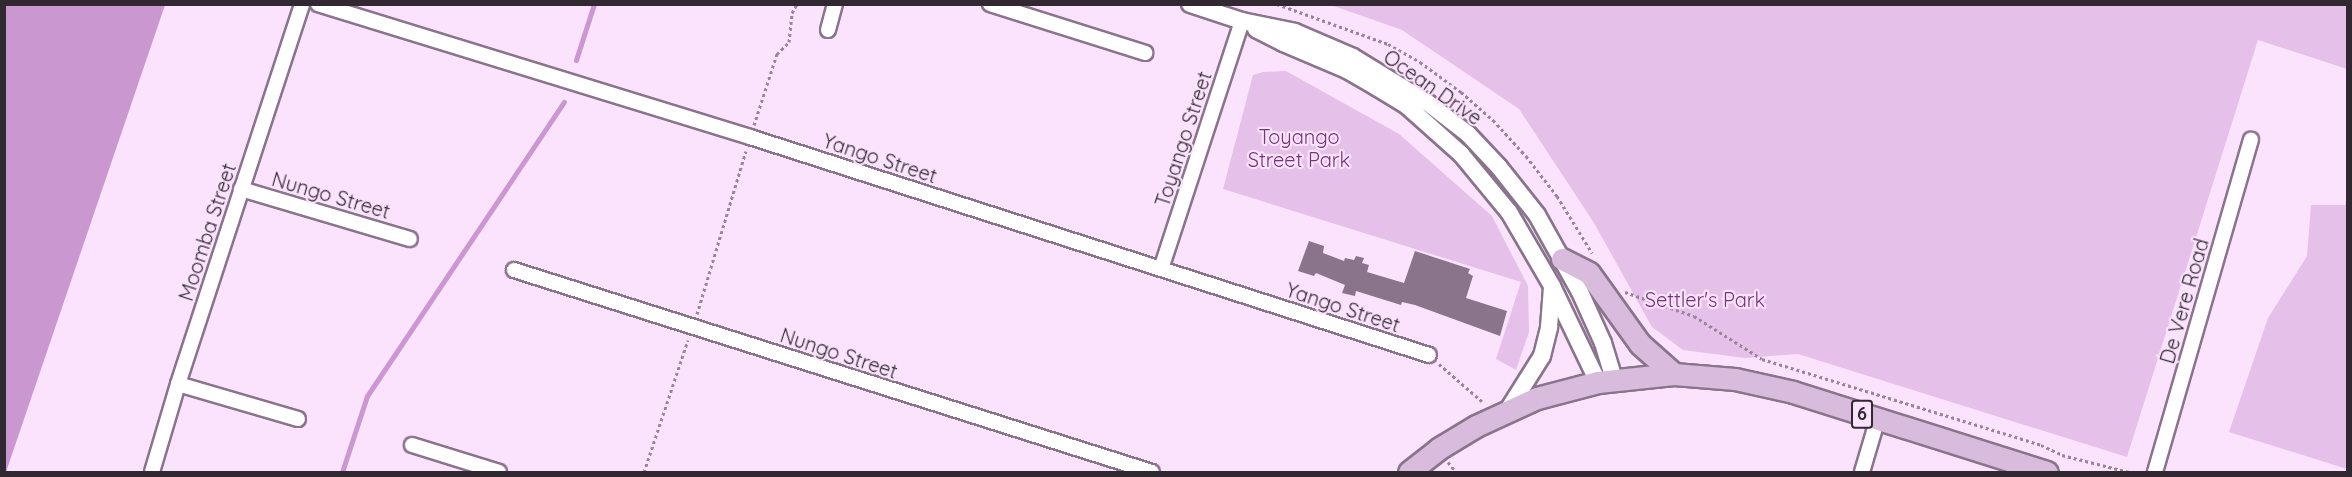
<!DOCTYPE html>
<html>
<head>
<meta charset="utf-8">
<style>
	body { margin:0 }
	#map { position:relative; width:2352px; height:477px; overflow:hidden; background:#fbe3fd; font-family:Quicksand,sans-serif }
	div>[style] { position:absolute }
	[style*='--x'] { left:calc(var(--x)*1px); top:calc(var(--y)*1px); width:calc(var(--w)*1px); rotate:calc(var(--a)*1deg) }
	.green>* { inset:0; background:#e5c0e9 }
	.water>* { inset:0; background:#cb97d1 }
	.stream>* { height:5px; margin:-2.5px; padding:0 2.5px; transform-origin:2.5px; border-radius:2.5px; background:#cb97d1 }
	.building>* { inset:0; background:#89748b }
	.path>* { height:3px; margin-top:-1.5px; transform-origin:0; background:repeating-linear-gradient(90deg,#978698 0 3px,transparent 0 6px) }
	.roads { filter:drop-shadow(2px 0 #8a748c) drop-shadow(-2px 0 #8a748c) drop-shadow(0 2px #8a748c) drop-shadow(0 -2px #8a748c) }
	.minor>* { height:14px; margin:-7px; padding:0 7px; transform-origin:7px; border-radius:7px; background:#fff }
	.tertiary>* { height:16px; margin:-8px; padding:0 8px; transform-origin:8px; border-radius:8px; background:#fff }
	.primary>* { height:21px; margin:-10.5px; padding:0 10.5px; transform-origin:10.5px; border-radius:10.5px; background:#d9bcdd }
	span { translate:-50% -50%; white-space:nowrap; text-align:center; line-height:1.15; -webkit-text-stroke:4.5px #fbe3fd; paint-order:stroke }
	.shield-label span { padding:2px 4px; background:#fbe3fd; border:2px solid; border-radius:4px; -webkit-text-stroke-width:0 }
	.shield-label { font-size:18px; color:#312832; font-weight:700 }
	.street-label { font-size:20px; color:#312832 }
	.park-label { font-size:20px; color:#73347a }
	.frame { position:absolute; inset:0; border:6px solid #312832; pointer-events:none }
</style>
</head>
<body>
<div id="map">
	<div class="green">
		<i style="clip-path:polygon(1331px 5px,2347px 5px,2347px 69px,2258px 40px,2127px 457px,1798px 354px,1745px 358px,1683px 350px,1652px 327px,1594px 223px,1519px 109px,1402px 30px)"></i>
		<i style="clip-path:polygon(1286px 71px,1399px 134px,1492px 216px,1528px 286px,1529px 332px,1516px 370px,1496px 359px,1521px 282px,1223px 189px,1253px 75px,1263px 72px)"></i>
		<i style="clip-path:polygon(2347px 197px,2347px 469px,2229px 432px,2268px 318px,2307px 256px,2311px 205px,2345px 205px)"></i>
	</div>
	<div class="water">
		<i style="clip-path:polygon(4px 5px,165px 5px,6px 472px,4px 472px)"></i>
	</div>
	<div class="stream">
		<i style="--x:576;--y:60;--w:59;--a:-72.2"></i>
		<i style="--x:342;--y:472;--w:80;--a:-71.8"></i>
		<i style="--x:367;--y:396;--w:354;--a:-56.2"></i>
	</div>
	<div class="building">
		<i style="clip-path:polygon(1309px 241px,1324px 246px,1323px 253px,1344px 261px,1345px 258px,1354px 260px,1356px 256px,1364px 258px,1362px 263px,1369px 265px,1367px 272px,1404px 283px,1415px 251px,1470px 269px,1468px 273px,1473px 276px,1466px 298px,1507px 311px,1500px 336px,1415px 305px,1402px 302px,1401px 305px,1356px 291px,1355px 296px,1342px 293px,1345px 285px,1316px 273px,1314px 276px,1298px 271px)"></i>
	</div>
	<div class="path">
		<i style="--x:1277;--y:4;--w:118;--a:19.8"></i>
		<i style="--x:1388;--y:44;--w:37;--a:29"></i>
		<i style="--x:1420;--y:62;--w:51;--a:36.2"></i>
		<i style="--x:1461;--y:92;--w:43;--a:41.2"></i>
		<i style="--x:1493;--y:120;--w:49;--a:47.5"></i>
		<i style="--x:1526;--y:156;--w:51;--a:52.2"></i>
		<i style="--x:1557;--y:196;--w:67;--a:58.4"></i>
		<i style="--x:754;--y:125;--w:75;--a:-72.1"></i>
		<i style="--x:777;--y:54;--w:17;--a:-45"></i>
		<i style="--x:789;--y:42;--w:29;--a:-84"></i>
		<i style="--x:792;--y:13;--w:10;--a:-61"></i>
		<i style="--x:1625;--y:292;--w:73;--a:19.2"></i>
		<i style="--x:1694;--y:316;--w:80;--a:32.3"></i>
		<i style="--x:1762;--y:359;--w:292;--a:17.1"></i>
		<i style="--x:2041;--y:445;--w:23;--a:25"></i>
		<i style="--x:2062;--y:455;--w:69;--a:14.2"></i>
		<i style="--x:697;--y:314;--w:170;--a:-73.3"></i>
		<i style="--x:1439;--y:364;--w:60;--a:40.9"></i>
		<i style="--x:1448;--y:462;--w:13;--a:51"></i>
		<i style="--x:644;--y:472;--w:139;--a:-71.6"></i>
	</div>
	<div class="roads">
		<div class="minor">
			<i style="--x:318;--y:4;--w:452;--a:17.1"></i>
			<i style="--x:750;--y:137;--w:713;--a:17.8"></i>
			<i style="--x:990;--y:4;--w:163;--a:17.5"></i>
			<i style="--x:828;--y:30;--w:27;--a:-75"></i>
			<i style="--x:241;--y:189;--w:176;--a:16.5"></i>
			<i style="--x:1161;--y:269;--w:261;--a:-71.9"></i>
			<i style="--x:514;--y:270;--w:669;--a:17.57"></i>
			<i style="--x:178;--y:384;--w:125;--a:16.3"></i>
			<i style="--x:412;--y:445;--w:91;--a:17.2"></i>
			<i style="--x:152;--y:472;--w:92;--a:-73.5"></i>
			<i style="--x:178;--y:384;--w:400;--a:-71.9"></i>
			<i style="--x:1862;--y:472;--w:56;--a:-73.5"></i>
			<i style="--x:2155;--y:472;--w:346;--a:-73.9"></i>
		</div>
		<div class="tertiary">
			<i style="--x:1190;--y:4;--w:55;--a:18.1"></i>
			<i style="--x:1242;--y:21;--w:54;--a:11.7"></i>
			<i style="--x:1295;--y:32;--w:63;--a:23.3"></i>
			<i style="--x:1353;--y:57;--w:88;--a:31.5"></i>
			<i style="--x:1428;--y:103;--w:51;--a:37.8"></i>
			<i style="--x:1468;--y:134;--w:45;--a:46.8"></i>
			<i style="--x:1499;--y:167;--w:61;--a:51.6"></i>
			<i style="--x:1537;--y:215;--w:88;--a:60.8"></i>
			<i style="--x:1580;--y:292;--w:56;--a:65.7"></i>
			<i style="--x:1603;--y:343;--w:38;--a:73"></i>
			<i style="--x:1256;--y:29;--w:30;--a:27"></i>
			<i style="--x:1283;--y:43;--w:69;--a:22.9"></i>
			<i style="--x:1347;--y:70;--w:34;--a:30"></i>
			<i style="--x:1376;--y:87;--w:35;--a:31"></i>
			<i style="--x:1406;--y:105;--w:74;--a:41.7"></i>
			<i style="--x:1461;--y:154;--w:75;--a:50.4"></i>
			<i style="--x:1509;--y:212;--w:86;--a:59.8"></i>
			<i style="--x:1552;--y:286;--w:106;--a:64.4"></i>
			<i style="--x:1508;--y:410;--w:64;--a:-57.8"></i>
			<i style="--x:1542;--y:356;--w:30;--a:-76"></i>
			<i style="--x:1549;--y:327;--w:40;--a:-85.7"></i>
		</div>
		<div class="primary">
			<i style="--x:1562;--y:259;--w:30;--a:27"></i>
			<i style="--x:1589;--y:273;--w:87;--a:54.3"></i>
			<i style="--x:1640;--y:344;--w:45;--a:41.4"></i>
			<i style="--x:1409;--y:472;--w:37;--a:-38"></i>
			<i style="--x:1438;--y:449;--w:44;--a:-31.2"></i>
			<i style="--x:1476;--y:426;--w:67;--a:-24.7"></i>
			<i style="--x:1537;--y:398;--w:63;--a:-14.7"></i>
			<i style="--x:1598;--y:382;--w:76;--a:-6"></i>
			<i style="--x:1674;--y:374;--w:61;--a:4.7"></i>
			<i style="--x:1735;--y:379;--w:59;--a:12.6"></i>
			<i style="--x:1793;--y:392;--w:266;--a:17.5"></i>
		</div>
	</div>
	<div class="shield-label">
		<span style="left:1862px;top:414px">6</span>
	</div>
	<div class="street-label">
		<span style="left:1433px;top:87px;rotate:35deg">Ocean Drive</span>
		<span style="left:1183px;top:139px;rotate:-72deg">Toyango Street</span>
		<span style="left:880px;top:158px;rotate:18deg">Yango Street</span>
		<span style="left:331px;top:195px;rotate:16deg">Nungo Street</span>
		<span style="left:207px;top:232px;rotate:-72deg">Moomba Street</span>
		<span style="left:2184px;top:301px;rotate:-74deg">De Vere Road</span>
		<span style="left:1343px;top:307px;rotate:18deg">Yango Street</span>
		<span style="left:839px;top:353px;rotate:18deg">Nungo Street</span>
	</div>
	<div class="park-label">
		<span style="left:1299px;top:148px">Toyango<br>Street Park</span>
		<span style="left:1705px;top:299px">Settler's Park</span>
	</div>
	<div class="frame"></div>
</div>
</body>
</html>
